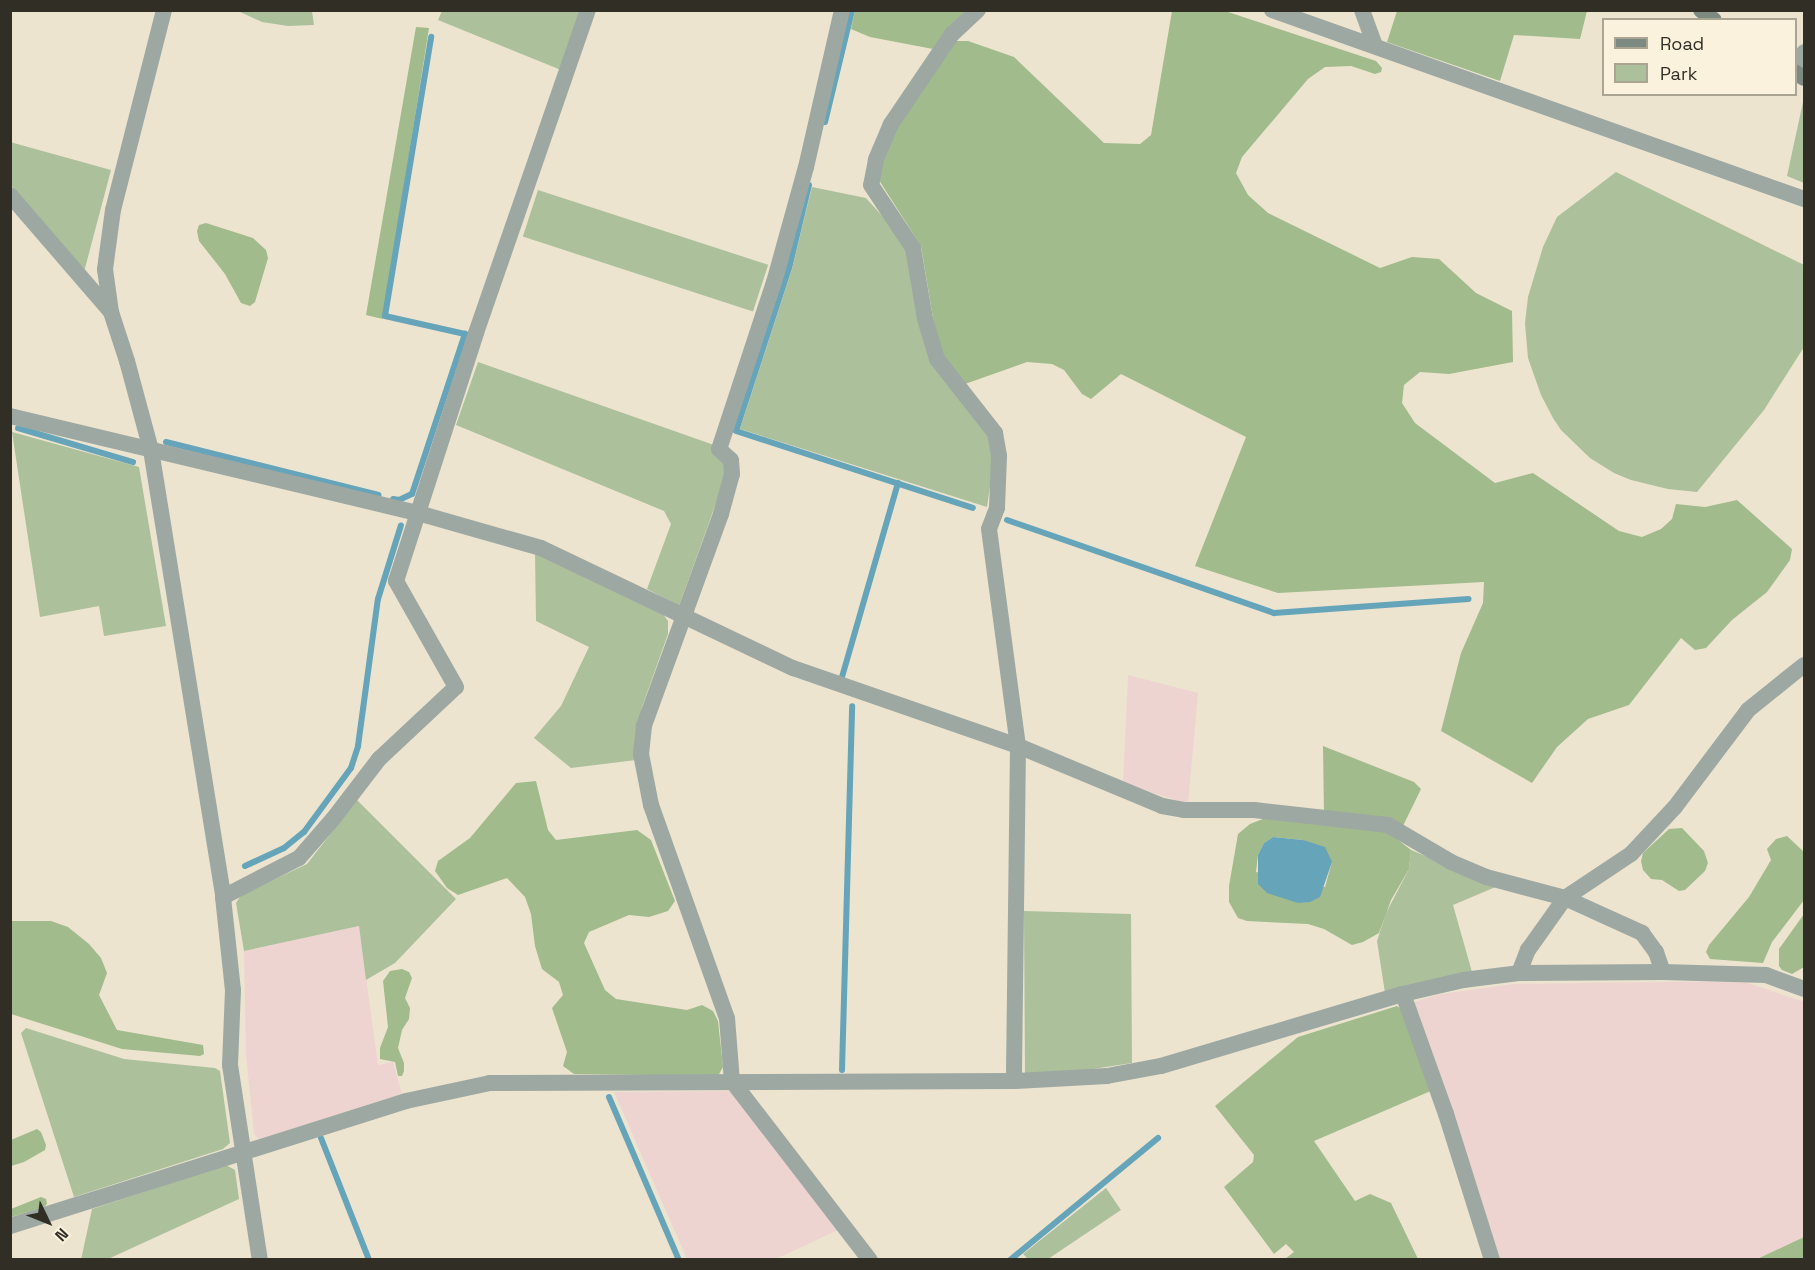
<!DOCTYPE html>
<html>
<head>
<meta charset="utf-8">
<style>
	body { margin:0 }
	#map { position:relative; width:1815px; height:1270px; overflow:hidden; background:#ece4cf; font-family:"Space Grotesk",sans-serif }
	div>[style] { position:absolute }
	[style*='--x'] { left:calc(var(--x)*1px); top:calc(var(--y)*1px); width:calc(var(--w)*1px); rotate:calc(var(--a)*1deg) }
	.industrial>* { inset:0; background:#eed4d1 }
	.green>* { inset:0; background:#acc09c; transform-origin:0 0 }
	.forest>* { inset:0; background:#a1bb8c }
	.water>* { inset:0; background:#66a4b9 }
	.stream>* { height:6px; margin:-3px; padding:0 3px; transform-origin:3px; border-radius:3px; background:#66a4b9 }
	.minor>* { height:16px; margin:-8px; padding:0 8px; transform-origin:8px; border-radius:8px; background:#9ea8a2 }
	.tertiary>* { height:16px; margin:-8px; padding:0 8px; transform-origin:8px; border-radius:8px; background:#9ea8a2 }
	.secondary>* { height:16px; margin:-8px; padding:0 8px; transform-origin:8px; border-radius:8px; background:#7c8a82 }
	span { translate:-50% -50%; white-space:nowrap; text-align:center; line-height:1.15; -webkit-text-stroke:5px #faf2dc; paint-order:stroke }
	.frame { position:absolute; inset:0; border:12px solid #312e26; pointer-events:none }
	.legend { position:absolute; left:1602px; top:18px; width:195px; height:78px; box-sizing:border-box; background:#faf2dc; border:2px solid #aaa493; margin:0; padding:8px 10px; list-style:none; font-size:18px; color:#312e26 }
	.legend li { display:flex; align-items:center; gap:12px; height:30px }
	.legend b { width:30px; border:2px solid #aaa493 }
	.north { position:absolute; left:18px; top:1192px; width:60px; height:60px; -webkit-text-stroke:4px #faf2dc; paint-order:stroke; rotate:133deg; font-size:16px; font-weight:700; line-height:24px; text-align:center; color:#312e26 }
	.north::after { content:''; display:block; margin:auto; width:21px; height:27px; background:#312e26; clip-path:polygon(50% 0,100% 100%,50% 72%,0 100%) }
</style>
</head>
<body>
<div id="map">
	<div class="industrial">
		<i style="clip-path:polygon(1128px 675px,1198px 693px,1188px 804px,1123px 783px)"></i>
		<i style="clip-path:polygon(359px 926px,378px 1065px,393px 1062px,402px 1094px,259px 1139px,254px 1134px,246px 1055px,244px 951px)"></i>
		<i style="clip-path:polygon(1742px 981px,1804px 1002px,1804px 1237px,1757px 1259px,1498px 1259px,1411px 1003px,1441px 994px,1513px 984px)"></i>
		<i style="clip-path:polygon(732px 1091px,838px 1230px,776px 1259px,687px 1259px,614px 1092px)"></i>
	</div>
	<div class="green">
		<i style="clip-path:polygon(238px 11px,312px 11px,314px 25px,288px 26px,262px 22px)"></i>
		<i style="clip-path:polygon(442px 11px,581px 11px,561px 70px,438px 20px)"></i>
		<i style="clip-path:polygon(1803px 102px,1804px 103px,1804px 183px,1787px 176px)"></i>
		<i style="clip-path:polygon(10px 142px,111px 170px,84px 272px,11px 185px)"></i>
		<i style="clip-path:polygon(1616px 172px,1804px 265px,1804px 347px,1764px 410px,1697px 492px,1668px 489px,1631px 480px,1614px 473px,1590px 458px,1561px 430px,1553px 418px,1541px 395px,1528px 358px,1525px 323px,1528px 297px,1543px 247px,1557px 217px)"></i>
		<i style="clip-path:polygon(812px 187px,866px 198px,904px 240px,914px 285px,993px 442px,993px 465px,987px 507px,740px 429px,792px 269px)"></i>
		<i style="left:538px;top:190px;width:242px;height:49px;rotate:18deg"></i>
		<i style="clip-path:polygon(478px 362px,714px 445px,727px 463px,725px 478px,679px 606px,647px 589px,671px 524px,664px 511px,456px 425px)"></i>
		<i style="clip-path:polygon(12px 432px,139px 467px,166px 626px,104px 636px,99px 606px,40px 617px)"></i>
		<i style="clip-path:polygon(535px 552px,663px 614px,668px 621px,668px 634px,642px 707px,636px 736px,636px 760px,571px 768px,534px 738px,561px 706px,589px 647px,536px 621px)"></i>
		<i style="clip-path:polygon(357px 800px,456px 899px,395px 963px,366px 980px,359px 926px,244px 951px,236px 903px,241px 895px,307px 864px)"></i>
		<i style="clip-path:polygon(1411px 850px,1498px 886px,1453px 905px,1472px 972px,1385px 993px,1377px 941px,1386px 913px,1409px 869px)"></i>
		<i style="clip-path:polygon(1024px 911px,1131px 914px,1132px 1063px,1067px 1073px,1025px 1075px)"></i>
		<i style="clip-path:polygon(26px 1028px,124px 1059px,215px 1068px,220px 1071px,230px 1143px,223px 1149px,74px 1197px,21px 1033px)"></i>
		<i style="clip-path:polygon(226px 1165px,235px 1170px,239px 1199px,108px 1259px,81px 1260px,92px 1209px)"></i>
		<i style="clip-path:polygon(1106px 1188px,1121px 1210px,1048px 1259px,1028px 1259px,1023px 1254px)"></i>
	</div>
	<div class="forest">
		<i style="clip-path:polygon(855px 11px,968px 11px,933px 49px,870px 37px,851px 29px)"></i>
		<i style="clip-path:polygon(1172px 11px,1225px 11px,1376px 61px,1382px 68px,1381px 72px,1375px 74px,1351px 66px,1325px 67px,1308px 79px,1242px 157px,1236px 173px,1248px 195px,1268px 213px,1380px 268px,1412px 257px,1439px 259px,1476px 293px,1512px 311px,1513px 362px,1449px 374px,1420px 372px,1404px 385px,1402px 403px,1415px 423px,1495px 483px,1533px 473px,1619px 531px,1642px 537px,1661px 529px,1672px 519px,1676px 504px,1705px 507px,1737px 500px,1792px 549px,1790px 560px,1767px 592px,1732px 620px,1706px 648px,1695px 650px,1681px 638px,1629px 705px,1588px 719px,1557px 747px,1532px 783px,1441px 731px,1461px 653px,1483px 603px,1484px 582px,1278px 593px,1195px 566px,1246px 437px,1121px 374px,1091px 399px,1082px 394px,1064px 370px,1052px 364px,1027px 362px,965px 384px,946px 359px,936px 336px,921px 246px,877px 177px,902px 116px,956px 41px,968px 41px,1014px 57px,1104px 143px,1140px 144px,1151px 135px)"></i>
		<i style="clip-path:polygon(1397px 11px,1587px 11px,1580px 39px,1514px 35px,1500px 81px,1387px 42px)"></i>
		<i style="clip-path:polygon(416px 27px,429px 28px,383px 319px,366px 315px)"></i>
		<i style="clip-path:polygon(206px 223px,253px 238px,266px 250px,268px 258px,255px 302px,250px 306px,241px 303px,225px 274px,199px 241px,197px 231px,199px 225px)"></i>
		<i style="clip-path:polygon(1323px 746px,1414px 782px,1421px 789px,1402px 828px,1324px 813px)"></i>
		<i style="clip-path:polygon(536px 781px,548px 830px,556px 840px,637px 830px,651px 840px,675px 901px,668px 911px,649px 917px,629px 915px,589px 932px,584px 943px,605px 990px,616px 999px,687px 1010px,702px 1005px,713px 1011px,718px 1021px,723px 1067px,718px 1076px,574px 1074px,563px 1066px,567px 1052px,552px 1008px,563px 995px,559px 982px,542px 969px,535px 946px,531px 914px,525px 897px,507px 878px,458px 895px,447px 888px,435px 871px,438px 861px,470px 838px,516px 783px)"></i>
		<i style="clip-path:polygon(evenodd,1268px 817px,1384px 829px,1411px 850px,1409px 869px,1391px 900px,1379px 933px,1363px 942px,1352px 945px,1324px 929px,1308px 924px,1247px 921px,1238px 918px,1229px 902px,1229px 886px,1238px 834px,1250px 824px,1268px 817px,1273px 837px,1303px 840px,1332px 862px,1325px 887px,1256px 872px,1258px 855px,1264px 843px,1273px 837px)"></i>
		<i style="clip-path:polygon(1682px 828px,1704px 851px,1708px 863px,1705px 871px,1685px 890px,1679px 891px,1662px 880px,1651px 879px,1643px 870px,1641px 861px,1643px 853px,1669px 829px)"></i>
		<i style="clip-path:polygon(1787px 836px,1804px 852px,1804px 900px,1772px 942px,1763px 963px,1710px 959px,1706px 952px,1709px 945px,1749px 897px,1771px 860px,1767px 849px,1776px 839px)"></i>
		<i style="clip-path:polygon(1804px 914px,1804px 967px,1792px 974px,1782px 970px,1779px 966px,1779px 949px)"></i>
		<i style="clip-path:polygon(11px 921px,51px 921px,68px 927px,89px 944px,101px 958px,107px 973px,99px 995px,117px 1030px,203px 1045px,204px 1054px,200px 1056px,122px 1049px,11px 1014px)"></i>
		<i style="clip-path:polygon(402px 969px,409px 972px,412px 978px,405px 998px,410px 1008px,409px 1019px,402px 1030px,398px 1048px,404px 1063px,404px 1071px,402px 1076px,398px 1076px,395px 1062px,380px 1059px,380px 1048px,388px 1027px,383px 981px,390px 971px)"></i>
		<i style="clip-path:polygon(1397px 1006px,1404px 1011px,1433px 1090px,1314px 1141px,1355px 1201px,1370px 1194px,1391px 1203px,1418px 1259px,1285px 1259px,1294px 1252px,1286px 1244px,1274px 1254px,1224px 1187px,1253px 1162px,1254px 1155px,1215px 1106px,1298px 1037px)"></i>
		<i style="clip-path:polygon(37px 1129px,41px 1132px,46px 1145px,45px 1150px,24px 1162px,11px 1166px,11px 1140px)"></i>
		<i style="clip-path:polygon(41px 1197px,46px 1199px,47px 1204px,44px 1207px,11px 1217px,11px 1209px)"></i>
		<i style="clip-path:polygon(1804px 1237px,1804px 1259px,1757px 1259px)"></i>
	</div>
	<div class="water">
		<i style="clip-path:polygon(1273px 837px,1303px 840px,1325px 847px,1332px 862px,1320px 897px,1310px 902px,1298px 903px,1267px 893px,1258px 884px,1258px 855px,1264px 843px)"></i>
	</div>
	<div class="stream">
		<i style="--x:825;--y:122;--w:115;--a:-76.4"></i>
		<i style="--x:809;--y:185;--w:85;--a:103.5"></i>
		<i style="--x:789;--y:268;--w:171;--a:108"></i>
		<i style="--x:736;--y:431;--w:249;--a:18"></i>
		<i style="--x:18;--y:428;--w:120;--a:16.5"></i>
		<i style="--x:166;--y:442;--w:219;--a:14"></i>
		<i style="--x:393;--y:499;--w:6;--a:9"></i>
		<i style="--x:399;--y:500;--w:14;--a:-25"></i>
		<i style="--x:412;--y:494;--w:169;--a:-71.7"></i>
		<i style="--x:465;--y:334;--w:82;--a:-167.3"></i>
		<i style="--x:385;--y:316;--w:283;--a:-80.6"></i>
		<i style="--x:1007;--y:520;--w:283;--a:19.2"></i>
		<i style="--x:1274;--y:613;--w:195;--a:-4.1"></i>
		<i style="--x:842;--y:677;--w:202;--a:-73.9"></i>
		<i style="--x:245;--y:866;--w:43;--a:-24.8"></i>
		<i style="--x:284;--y:848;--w:26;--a:-39"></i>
		<i style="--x:304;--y:832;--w:79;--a:-53.7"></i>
		<i style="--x:351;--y:768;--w:23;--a:-72"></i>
		<i style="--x:358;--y:746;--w:148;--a:-82.3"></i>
		<i style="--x:378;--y:599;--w:77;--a:-72.7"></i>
		<i style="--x:842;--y:1070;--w:364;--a:-88.4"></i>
		<i style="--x:609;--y:1097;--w:177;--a:66.8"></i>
		<i style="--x:321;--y:1138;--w:131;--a:68.5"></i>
		<i style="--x:1010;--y:1260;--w:192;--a:-39.5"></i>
	</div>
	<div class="minor">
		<i style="--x:842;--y:10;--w:161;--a:102.9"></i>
		<i style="--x:806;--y:167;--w:119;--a:105.5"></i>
		<i style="--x:774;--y:282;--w:176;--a:108.2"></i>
		<i style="--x:719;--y:449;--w:16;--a:43"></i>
		<i style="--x:731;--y:460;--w:14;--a:86"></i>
		<i style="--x:732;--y:474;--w:41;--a:105.4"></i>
		<i style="--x:721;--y:514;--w:226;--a:110"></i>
		<i style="--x:644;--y:726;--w:28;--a:96"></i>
		<i style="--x:641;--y:754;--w:52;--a:78.9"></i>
		<i style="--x:651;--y:805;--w:226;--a:70.4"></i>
		<i style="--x:727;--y:1018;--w:63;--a:85.5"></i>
		<i style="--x:732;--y:1081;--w:226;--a:52.4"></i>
		<i style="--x:978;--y:10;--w:35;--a:137"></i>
		<i style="--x:952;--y:34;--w:109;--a:124.1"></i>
		<i style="--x:891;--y:124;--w:39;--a:113"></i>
		<i style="--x:876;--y:160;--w:25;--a:101"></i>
		<i style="--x:871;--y:185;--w:76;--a:56.3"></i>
		<i style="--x:913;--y:248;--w:72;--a:80.4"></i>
		<i style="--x:925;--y:319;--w:42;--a:73.3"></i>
		<i style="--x:937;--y:359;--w:94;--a:51.9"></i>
		<i style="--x:995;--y:433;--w:23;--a:80"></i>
		<i style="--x:999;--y:456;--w:52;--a:92.2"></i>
		<i style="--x:997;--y:508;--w:22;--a:111"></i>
		<i style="--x:989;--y:529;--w:219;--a:82.4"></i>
		<i style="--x:1018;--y:746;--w:335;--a:90.7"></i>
		<i style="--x:1272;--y:10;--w:565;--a:19.56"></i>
		<i style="--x:1362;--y:10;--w:38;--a:70"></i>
		<i style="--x:1800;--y:75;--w:23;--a:-80"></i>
		<i style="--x:10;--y:195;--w:155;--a:49.2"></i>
		<i style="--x:10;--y:416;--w:419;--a:13.4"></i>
		<i style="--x:418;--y:513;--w:128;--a:15.9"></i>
		<i style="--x:541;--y:548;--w:279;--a:25.5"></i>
		<i style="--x:793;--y:668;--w:238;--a:19.1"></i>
		<i style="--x:1018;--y:746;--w:156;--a:22.6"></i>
		<i style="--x:1162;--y:806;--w:22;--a:10"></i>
		<i style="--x:1184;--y:810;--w:70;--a:0"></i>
		<i style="--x:1254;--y:810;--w:135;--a:6.4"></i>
		<i style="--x:1388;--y:825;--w:73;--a:30.4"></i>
		<i style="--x:1451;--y:862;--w:38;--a:23"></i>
		<i style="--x:1486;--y:877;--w:82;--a:14.9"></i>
		<i style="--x:1565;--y:898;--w:85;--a:24.4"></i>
		<i style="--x:1642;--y:933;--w:24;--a:54"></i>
		<i style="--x:1656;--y:952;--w:21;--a:71"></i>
		<i style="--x:223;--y:897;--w:85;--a:-27.2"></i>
		<i style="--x:299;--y:858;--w:52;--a:-48.9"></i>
		<i style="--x:333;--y:819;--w:76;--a:-52.5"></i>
		<i style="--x:379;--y:759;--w:105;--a:-43.1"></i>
		<i style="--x:456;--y:687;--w:122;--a:-119.5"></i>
		<i style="--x:396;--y:581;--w:261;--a:-72.1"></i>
		<i style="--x:476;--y:333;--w:342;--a:-70.9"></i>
		<i style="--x:1519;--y:973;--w:25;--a:-69"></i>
		<i style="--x:1528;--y:950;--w:64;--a:-54.6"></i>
		<i style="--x:1565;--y:898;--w:79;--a:-33.7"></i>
		<i style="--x:1631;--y:854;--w:64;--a:-46.9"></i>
		<i style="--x:1675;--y:807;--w:121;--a:-53"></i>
		<i style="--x:1748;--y:710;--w:72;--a:-38.8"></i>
		<i style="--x:1403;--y:994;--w:127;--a:70.3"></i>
		<i style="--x:1446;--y:1114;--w:153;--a:72.5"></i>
		<i style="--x:10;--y:1226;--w:415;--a:-17.5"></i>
		<i style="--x:406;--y:1101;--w:86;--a:-12.1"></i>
		<i style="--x:490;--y:1083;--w:524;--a:-0.22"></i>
		<i style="--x:1014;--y:1081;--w:93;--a:-3.1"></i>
		<i style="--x:1107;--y:1076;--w:55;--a:-10.5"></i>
		<i style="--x:1161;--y:1066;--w:252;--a:-16.6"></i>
		<i style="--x:1403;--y:994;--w:62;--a:-13.1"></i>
		<i style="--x:1463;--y:980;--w:56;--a:-7.1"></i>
		<i style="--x:1519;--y:973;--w:144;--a:-0.4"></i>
		<i style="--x:1663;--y:972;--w:103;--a:1.7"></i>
		<i style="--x:1766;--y:975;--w:40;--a:20.2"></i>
	</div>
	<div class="tertiary">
		<i style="--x:164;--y:10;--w:206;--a:104.3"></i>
		<i style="--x:113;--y:210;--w:60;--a:97.7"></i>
		<i style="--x:105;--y:269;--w:43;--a:82.1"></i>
		<i style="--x:111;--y:312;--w:52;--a:71.9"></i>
		<i style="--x:127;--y:361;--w:92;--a:74.9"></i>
		<i style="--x:151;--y:450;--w:453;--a:80.8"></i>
		<i style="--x:223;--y:897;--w:94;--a:83.9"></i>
		<i style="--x:233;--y:990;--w:75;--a:92.3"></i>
		<i style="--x:230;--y:1065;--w:197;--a:81.3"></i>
	</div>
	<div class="secondary">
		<i style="--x:1701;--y:10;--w:16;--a:38"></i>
		<i style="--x:1796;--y:73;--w:9;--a:32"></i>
	</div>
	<div class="frame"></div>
	<ul class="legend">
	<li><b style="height:8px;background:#7c8a82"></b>Road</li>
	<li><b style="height:16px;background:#acc09c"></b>Park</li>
	</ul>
	<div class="north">N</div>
</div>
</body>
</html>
